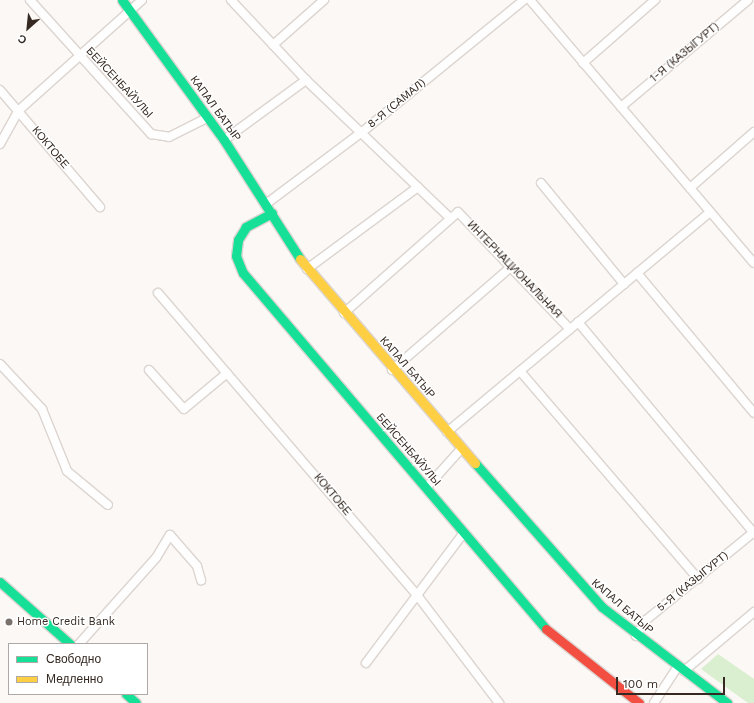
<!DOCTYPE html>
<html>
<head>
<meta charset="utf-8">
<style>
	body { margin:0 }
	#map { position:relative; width:754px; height:703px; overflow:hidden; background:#fbf8f6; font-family:"Work Sans",sans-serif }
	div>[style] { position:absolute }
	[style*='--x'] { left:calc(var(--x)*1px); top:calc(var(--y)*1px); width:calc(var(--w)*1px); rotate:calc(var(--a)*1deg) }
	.green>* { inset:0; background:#d9efcf }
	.roads { filter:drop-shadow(1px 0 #dcd4cf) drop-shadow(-1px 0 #dcd4cf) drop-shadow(0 1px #dcd4cf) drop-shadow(0 -1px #dcd4cf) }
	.street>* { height:8px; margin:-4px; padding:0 4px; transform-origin:4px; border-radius:4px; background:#fefefe }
	.fast>* { height:9px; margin:-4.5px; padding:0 4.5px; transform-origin:4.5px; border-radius:4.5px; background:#16e098 }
	.slow>* { height:9px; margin:-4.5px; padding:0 4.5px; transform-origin:4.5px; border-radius:4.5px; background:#ffcf43 }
	.jam>* { height:9px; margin:-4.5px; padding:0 4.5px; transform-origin:4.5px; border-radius:4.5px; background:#f24e42 }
	.dots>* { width:11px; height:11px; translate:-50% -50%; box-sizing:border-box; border:2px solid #fff; border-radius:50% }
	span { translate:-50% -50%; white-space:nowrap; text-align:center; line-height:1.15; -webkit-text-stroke:3px #fff; paint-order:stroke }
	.street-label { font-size:11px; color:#352921 }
	.poi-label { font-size:11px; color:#352921 }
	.left { translate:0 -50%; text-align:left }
	.legend { position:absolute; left:8px; top:643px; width:140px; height:52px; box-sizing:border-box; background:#fff; border:1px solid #aea9a6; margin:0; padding:5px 7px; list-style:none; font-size:12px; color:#352921 }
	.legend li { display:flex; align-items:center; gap:8px; height:20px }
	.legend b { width:20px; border:1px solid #aea9a6 }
	.north { position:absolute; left:8px; top:8px; width:40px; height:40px; -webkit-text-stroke:3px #fff; paint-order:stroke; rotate:207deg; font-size:11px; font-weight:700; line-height:16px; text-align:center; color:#352921 }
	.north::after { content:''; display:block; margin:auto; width:14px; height:18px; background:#352921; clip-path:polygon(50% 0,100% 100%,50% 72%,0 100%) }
	.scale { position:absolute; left:616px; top:677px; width:109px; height:18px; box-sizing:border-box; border:2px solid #352921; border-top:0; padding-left:5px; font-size:12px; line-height:14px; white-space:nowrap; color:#352921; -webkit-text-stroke:3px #fff; paint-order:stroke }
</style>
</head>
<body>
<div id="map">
	<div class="green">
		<i style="clip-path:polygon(718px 654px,754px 679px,754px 703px,748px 703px,701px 669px)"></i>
	</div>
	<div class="roads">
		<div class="street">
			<i style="--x:30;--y:0;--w:181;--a:47.9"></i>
			<i style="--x:151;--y:134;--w:18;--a:9"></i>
			<i style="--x:169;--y:137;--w:42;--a:-26.6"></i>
			<i style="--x:231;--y:0;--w:110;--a:46.8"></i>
			<i style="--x:306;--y:80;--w:199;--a:43.8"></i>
			<i style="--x:530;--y:0;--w:345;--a:49.6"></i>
			<i style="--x:273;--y:45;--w:68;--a:-41.4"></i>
			<i style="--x:583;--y:63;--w:96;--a:-41.2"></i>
			<i style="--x:0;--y:90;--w:154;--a:49.5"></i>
			<i style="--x:621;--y:107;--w:166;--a:-40.1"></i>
			<i style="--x:224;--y:140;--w:102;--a:-36.2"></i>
			<i style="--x:0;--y:144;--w:38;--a:-61"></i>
			<i style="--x:18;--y:111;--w:166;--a:-41.8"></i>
			<i style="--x:541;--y:183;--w:131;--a:50.6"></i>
			<i style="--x:690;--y:188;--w:85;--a:-41.2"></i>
			<i style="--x:266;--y:204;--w:120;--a:-36.9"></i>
			<i style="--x:362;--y:132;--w:209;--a:-39.2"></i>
			<i style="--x:307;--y:269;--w:138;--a:-36.5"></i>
			<i style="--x:637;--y:273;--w:182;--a:50.1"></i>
			<i style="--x:158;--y:293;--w:398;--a:49.4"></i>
			<i style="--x:417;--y:595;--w:136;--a:52.8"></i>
			<i style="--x:344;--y:313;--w:152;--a:-41.5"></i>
			<i style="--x:458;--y:212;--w:162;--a:46.3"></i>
			<i style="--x:578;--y:322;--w:275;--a:50.2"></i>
			<i style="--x:0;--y:364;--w:62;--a:47"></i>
			<i style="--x:42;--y:409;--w:67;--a:68"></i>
			<i style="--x:67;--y:471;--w:53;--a:39.7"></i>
			<i style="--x:149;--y:370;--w:52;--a:48.1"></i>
			<i style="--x:184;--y:409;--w:56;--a:-39.9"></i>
			<i style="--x:392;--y:370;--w:157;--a:-40.9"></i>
			<i style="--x:520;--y:371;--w:274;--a:49.4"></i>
			<i style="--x:447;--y:432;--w:343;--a:-39.9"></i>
			<i style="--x:426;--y:488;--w:54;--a:-48"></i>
			<i style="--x:636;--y:636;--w:19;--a:-58"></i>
			<i style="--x:646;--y:620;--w:139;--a:-39.2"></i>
			<i style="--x:79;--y:644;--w:115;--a:-48.2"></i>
			<i style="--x:156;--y:558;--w:27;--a:-59"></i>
			<i style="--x:170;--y:535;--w:41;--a:48.9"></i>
			<i style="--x:197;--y:566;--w:15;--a:74"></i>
			<i style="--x:366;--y:663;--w:161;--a:-53.1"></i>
			<i style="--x:684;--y:671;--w:92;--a:-40.1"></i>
			<i style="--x:654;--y:703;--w:44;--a:-57"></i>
		</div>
		<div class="fast">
			<i style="--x:122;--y:0;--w:173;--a:53.9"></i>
			<i style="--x:224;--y:140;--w:141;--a:57.4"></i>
			<i style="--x:272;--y:213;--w:30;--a:152"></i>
			<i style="--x:246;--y:227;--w:15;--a:122"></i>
			<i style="--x:238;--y:240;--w:16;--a:97"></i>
			<i style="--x:236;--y:256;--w:18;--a:68"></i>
			<i style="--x:243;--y:273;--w:467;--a:49.6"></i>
			<i style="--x:475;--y:463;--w:192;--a:48.6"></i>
			<i style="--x:602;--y:607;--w:158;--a:37.5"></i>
			<i style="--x:0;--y:582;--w:94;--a:41.5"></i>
			<i style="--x:126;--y:694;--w:13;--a:42"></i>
		</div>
		<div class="slow">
			<i style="--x:300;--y:259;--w:269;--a:49.4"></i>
		</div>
		<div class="jam">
			<i style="--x:546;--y:629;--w:119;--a:38.5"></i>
		</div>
	</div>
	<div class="dots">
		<i style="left:9px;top:622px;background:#7a716c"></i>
	</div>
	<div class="street-label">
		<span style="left:685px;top:53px;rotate:-40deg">1-Я (КАЗЫГУРТ)</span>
		<span style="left:119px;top:83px;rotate:47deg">БЕЙСЕНБАЙУЛЫ</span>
		<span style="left:397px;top:104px;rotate:-39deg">8-Я (САМАЛ)</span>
		<span style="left:215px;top:109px;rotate:54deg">КАПАЛ БАТЫР</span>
		<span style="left:50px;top:148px;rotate:50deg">КОКТОБЕ</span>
		<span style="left:514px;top:270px;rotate:46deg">ИНТЕРНАЦИОНАЛЬНАЯ</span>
		<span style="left:407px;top:368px;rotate:49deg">КАПАЛ БАТЫР</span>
		<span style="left:408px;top:450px;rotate:49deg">БЕЙСЕНБАЙУЛЫ</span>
		<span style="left:332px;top:495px;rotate:50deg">КОКТОБЕ</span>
		<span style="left:693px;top:582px;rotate:-39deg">5-Я (КАЗЫГУРТ)</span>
		<span style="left:622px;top:607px;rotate:41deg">КАПАЛ БАТЫР</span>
	</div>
	<div class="poi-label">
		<span class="left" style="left:17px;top:622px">Home Credit Bank</span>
	</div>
	<ul class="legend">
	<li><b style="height:5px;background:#16e098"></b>Свободно</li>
	<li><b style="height:5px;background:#ffcf43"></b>Медленно</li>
	</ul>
	<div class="north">С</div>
	<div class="scale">100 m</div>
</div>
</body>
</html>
